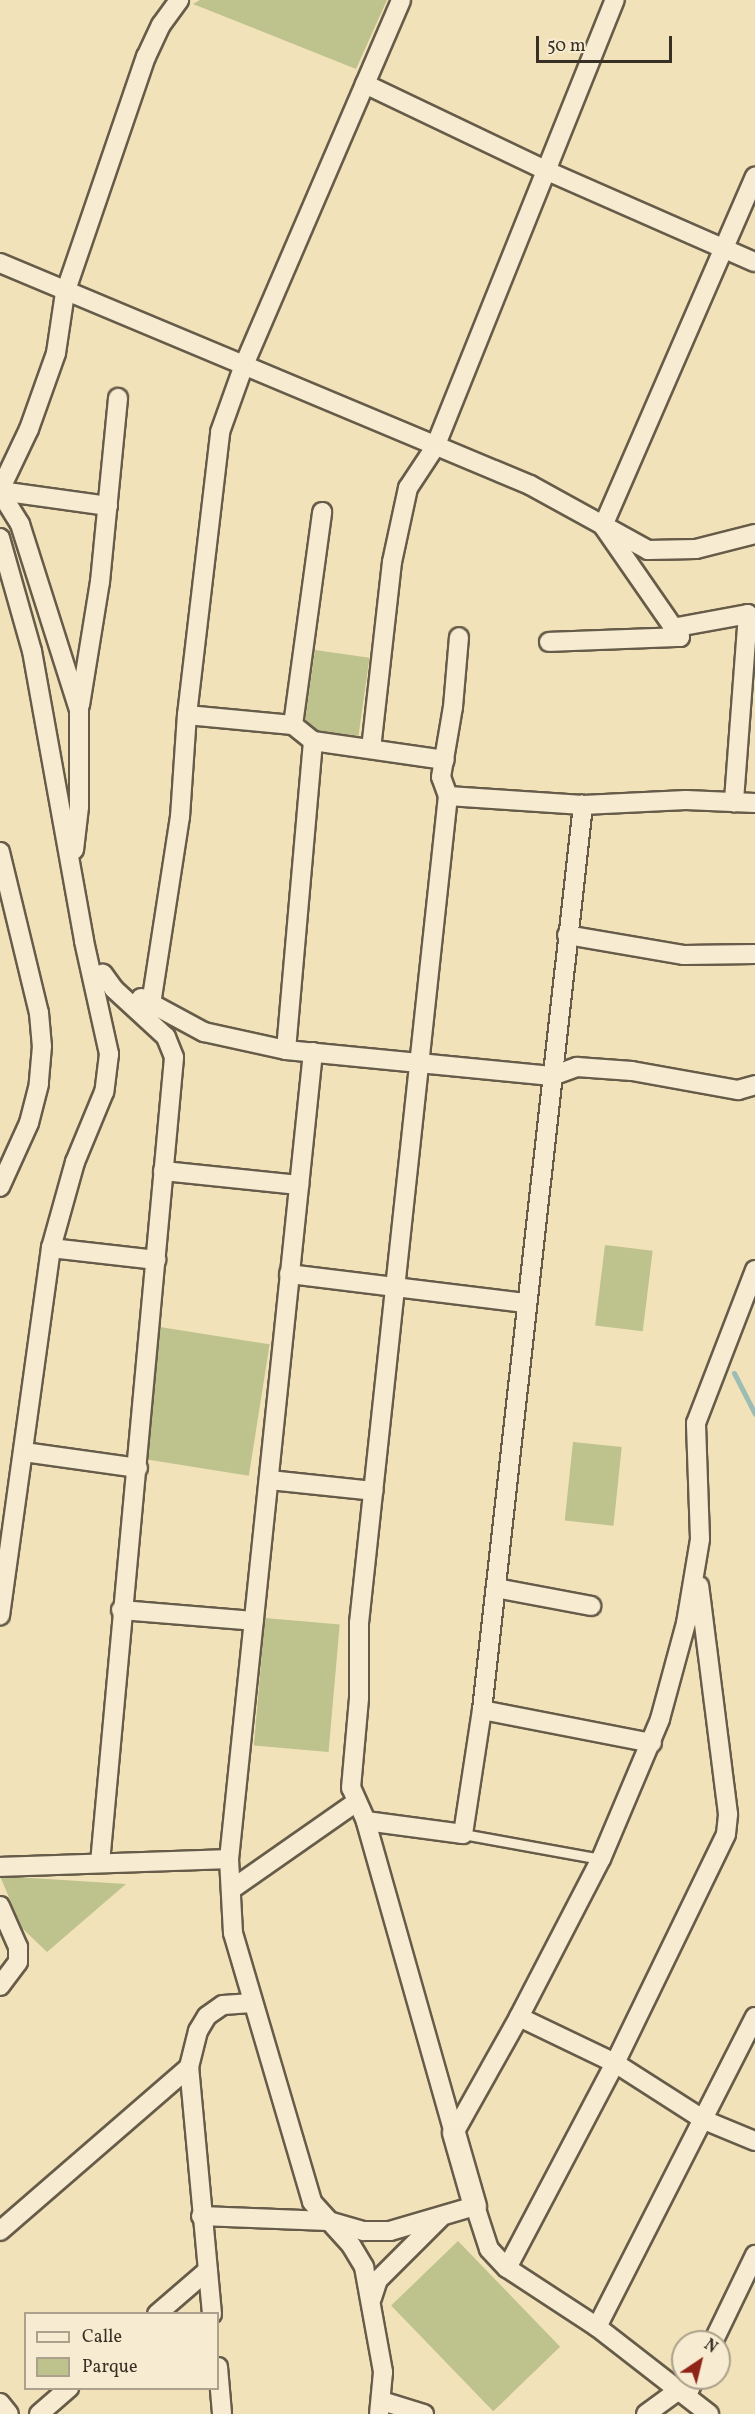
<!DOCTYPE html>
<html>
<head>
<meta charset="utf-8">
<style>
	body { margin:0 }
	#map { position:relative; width:755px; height:2414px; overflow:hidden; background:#f2e2b9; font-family:Vollkorn,serif }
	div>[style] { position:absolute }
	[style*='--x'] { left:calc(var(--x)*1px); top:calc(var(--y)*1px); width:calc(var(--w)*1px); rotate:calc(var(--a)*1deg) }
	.green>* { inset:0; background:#bec28d; transform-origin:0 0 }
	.stream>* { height:5px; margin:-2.5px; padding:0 2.5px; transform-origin:2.5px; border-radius:2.5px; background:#9cbdb4 }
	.roads { filter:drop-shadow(2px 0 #665c49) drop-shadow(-2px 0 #665c49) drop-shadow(0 2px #665c49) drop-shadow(0 -2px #665c49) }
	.service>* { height:9px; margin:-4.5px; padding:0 4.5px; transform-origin:4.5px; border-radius:4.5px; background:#f7ecd2 }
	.minor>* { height:18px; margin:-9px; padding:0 9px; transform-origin:9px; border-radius:9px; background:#f7ecd2 }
	.tertiary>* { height:22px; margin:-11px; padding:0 11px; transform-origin:11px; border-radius:11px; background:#f7ecd2 }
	span { translate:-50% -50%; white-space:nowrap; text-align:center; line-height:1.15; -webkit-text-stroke:4.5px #f7ecd2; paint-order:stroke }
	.legend { position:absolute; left:24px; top:2312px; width:195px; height:78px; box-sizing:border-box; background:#f7ecd2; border:2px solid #aba18c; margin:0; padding:8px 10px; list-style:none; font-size:18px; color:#383024 }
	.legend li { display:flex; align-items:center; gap:12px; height:30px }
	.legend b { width:30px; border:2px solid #aba18c }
	.north { position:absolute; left:671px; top:2330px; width:60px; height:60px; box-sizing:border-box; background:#f7ecd2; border:2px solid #aba18c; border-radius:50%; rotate:35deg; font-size:16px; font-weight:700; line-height:24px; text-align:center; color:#383024 }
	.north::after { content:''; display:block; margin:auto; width:21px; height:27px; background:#8f2418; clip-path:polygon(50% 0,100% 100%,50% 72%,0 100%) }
	.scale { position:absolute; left:536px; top:36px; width:136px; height:27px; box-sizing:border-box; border:3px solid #383024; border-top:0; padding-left:8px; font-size:18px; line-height:21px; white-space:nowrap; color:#383024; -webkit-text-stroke:4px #f7ecd2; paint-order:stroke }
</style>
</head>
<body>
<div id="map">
	<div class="green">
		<i style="clip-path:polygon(200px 0,387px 0,356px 69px,193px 4px)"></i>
		<i style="left:315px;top:650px;width:55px;height:79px;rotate:8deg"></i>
		<i style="left:605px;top:1245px;width:48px;height:81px;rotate:7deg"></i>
		<i style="left:160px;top:1327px;width:111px;height:133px;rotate:9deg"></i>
		<i style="left:573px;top:1442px;width:49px;height:79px;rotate:6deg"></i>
		<i style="left:265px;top:1618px;width:75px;height:128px;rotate:5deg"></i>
		<i style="clip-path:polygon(0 1876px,126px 1884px,47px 1952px,22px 1928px)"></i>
		<i style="left:458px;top:2241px;width:147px;height:93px;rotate:46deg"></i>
	</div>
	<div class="stream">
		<i style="--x:734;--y:1373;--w:46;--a:62.9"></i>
	</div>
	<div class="roads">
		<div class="service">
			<i style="--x:463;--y:1834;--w:140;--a:10.3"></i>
		</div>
		<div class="minor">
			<i style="--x:365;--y:84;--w:199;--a:25.5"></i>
			<i style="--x:545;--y:170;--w:229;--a:23.7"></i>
			<i style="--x:0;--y:263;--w:575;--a:22.73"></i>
			<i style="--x:530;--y:485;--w:135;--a:28.8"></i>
			<i style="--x:648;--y:550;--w:48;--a:-1.2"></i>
			<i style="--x:696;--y:549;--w:61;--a:-14.3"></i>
			<i style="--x:0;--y:490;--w:68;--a:-64.6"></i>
			<i style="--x:29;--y:429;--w:81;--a:-70.4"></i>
			<i style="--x:56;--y:353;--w:61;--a:-81.5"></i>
			<i style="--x:65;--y:293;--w:250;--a:-71.1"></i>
			<i style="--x:146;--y:57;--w:35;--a:-65"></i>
			<i style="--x:161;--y:25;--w:31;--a:-54"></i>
			<i style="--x:0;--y:491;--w:109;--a:7.9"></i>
			<i style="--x:0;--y:492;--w:38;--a:58"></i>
			<i style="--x:20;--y:524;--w:195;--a:72.4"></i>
			<i style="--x:79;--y:710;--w:97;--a:90"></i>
			<i style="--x:79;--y:807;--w:43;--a:96.6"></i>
			<i style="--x:0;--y:538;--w:117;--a:74.2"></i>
			<i style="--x:32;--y:651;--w:295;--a:79.8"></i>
			<i style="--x:84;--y:941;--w:116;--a:77.5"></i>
			<i style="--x:109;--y:1054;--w:38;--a:97"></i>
			<i style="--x:104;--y:1092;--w:76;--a:112.5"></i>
			<i style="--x:75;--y:1162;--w:89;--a:105.6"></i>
			<i style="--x:51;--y:1248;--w:371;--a:97.9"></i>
			<i style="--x:672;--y:628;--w:77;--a:-10.4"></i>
			<i style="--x:748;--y:614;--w:189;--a:94.3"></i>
			<i style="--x:680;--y:637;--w:135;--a:-124.7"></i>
			<i style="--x:603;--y:526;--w:381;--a:-66.5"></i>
			<i style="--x:549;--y:642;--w:131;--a:-2.2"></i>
			<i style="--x:80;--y:705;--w:125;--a:-80.8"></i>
			<i style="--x:100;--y:582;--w:185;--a:-84.4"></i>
			<i style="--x:187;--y:715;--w:106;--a:5.4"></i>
			<i style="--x:313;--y:741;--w:133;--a:8.2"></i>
			<i style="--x:371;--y:749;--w:188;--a:-83.6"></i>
			<i style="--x:392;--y:562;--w:76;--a:-77.8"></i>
			<i style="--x:408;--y:488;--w:49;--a:-56.6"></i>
			<i style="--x:435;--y:447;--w:482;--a:-68.1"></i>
			<i style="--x:448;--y:796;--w:135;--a:3.8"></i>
			<i style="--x:583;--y:805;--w:103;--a:-2.8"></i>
			<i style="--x:686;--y:800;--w:69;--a:2.5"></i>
			<i style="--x:0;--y:852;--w:166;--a:76.4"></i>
			<i style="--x:39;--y:1013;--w:33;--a:85"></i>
			<i style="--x:42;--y:1046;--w:38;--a:95"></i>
			<i style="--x:39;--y:1084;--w:40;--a:104.4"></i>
			<i style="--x:29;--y:1123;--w:70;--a:114.4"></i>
			<i style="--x:567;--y:935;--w:119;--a:9.7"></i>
			<i style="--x:684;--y:955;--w:71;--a:-0.8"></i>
			<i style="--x:141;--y:998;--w:72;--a:28.4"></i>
			<i style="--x:204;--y:1032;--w:84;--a:12.4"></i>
			<i style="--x:286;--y:1050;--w:267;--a:5.6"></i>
			<i style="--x:552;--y:1076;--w:27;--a:-20"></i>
			<i style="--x:577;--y:1067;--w:55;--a:4.2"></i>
			<i style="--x:632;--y:1071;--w:108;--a:10.2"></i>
			<i style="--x:738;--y:1090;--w:18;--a:-16"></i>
			<i style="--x:151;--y:1004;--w:189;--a:-81.2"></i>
			<i style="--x:180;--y:817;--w:102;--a:-86.1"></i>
			<i style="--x:187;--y:715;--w:285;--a:-83.3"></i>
			<i style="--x:220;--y:432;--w:71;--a:-70.3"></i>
			<i style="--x:244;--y:365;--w:397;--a:-66.7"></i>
			<i style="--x:286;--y:1050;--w:310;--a:-85"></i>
			<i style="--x:313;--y:741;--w:26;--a:-141"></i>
			<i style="--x:293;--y:725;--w:215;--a:-82.2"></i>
			<i style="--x:313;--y:1052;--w:811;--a:95.94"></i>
			<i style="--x:229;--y:1859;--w:74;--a:86.9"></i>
			<i style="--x:233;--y:1933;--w:280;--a:73.6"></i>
			<i style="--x:312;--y:2202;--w:58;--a:47.8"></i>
			<i style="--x:351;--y:2245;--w:26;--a:59"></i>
			<i style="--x:364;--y:2267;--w:107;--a:79.7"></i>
			<i style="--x:383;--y:2372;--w:42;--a:95.4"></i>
			<i style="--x:163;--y:1171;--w:137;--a:5.9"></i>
			<i style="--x:51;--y:1248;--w:106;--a:6.5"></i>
			<i style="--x:289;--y:1274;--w:239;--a:7"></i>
			<i style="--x:24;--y:1452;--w:115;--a:8"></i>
			<i style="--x:269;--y:1480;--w:105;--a:6"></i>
			<i style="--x:496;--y:1588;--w:97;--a:10.7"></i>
			<i style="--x:121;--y:1610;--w:133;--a:4.7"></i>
			<i style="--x:482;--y:1710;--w:173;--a:11"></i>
			<i style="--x:366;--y:1821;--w:98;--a:7.6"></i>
			<i style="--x:463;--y:1834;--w:125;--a:-81.3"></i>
			<i style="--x:482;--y:1710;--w:911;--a:-83.63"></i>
			<i style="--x:100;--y:1863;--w:809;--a:-84.75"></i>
			<i style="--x:174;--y:1057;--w:22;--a:-112"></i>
			<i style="--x:166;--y:1037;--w:71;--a:-137.3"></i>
			<i style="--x:114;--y:989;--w:19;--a:-126"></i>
			<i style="--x:0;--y:1867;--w:229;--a:-2"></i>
			<i style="--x:232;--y:1889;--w:150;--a:-35"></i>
			<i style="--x:0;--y:1906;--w:45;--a:66.3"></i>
			<i style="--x:18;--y:1947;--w:15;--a:90"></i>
			<i style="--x:18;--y:1962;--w:30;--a:127"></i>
			<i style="--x:519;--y:2017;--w:106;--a:25.6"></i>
			<i style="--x:615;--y:2063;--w:106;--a:32.6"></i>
			<i style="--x:704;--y:2120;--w:55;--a:22.4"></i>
			<i style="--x:454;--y:2133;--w:324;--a:-105.8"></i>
			<i style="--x:366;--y:1821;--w:36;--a:-114"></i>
			<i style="--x:351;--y:1788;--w:90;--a:-84.9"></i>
			<i style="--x:359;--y:1698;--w:75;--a:-90"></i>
			<i style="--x:359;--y:1623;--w:832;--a:-83.86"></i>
			<i style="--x:448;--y:796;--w:20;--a:-110"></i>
			<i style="--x:441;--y:777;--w:71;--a:-80.3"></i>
			<i style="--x:453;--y:707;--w:70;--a:-85.1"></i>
			<i style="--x:454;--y:2133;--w:133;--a:-60.7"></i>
			<i style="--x:519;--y:2017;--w:178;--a:-62.6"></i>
			<i style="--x:601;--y:1859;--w:152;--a:-67.1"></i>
			<i style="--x:660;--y:1719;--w:99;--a:-74.8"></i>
			<i style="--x:686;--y:1623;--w:85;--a:-80.5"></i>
			<i style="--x:700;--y:1539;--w:116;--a:-92"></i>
			<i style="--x:696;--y:1423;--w:164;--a:-68.9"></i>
			<i style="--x:201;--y:2216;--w:127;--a:2.3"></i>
			<i style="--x:328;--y:2221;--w:37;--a:16"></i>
			<i style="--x:364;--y:2231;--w:26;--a:0"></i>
			<i style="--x:390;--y:2231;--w:89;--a:-16.4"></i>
			<i style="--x:475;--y:2206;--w:45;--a:72"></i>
			<i style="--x:489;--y:2249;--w:26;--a:47"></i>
			<i style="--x:507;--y:2268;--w:108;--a:33.2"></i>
			<i style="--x:597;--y:2327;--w:142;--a:37.8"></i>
			<i style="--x:0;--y:2231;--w:250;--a:-40.9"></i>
			<i style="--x:507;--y:2268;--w:232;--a:-62.2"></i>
			<i style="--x:615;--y:2063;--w:254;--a:-64.1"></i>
			<i style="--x:726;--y:1834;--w:20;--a:-84"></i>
			<i style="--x:728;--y:1814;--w:230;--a:-97.2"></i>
			<i style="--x:372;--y:2298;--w:19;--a:-72"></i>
			<i style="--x:378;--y:2280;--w:88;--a:-45"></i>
			<i style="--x:157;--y:2314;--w:67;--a:-40.8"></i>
			<i style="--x:212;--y:2314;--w:248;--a:-95.3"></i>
			<i style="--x:189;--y:2067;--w:37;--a:-76"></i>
			<i style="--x:198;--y:2031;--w:17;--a:-59"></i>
			<i style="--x:207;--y:2016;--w:19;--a:-35"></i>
			<i style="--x:223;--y:2005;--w:29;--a:-4"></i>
			<i style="--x:597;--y:2327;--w:348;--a:-63"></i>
			<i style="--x:713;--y:2342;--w:97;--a:-64.2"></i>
			<i style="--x:218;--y:2367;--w:47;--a:85.1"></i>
			<i style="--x:687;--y:2395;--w:19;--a:-65"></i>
			<i style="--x:382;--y:2401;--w:44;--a:17.2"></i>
			<i style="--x:0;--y:2403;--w:14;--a:51"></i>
			<i style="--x:39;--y:2414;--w:40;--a:-41"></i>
			<i style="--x:646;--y:2414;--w:42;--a:-36.3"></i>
		</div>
		<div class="tertiary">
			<i style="--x:454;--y:2133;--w:76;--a:74"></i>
		</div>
	</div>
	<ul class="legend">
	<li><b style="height:8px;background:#f7ecd2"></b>Calle</li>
	<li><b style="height:16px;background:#bec28d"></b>Parque</li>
	</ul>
	<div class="north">N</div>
	<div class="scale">50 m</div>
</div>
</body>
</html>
